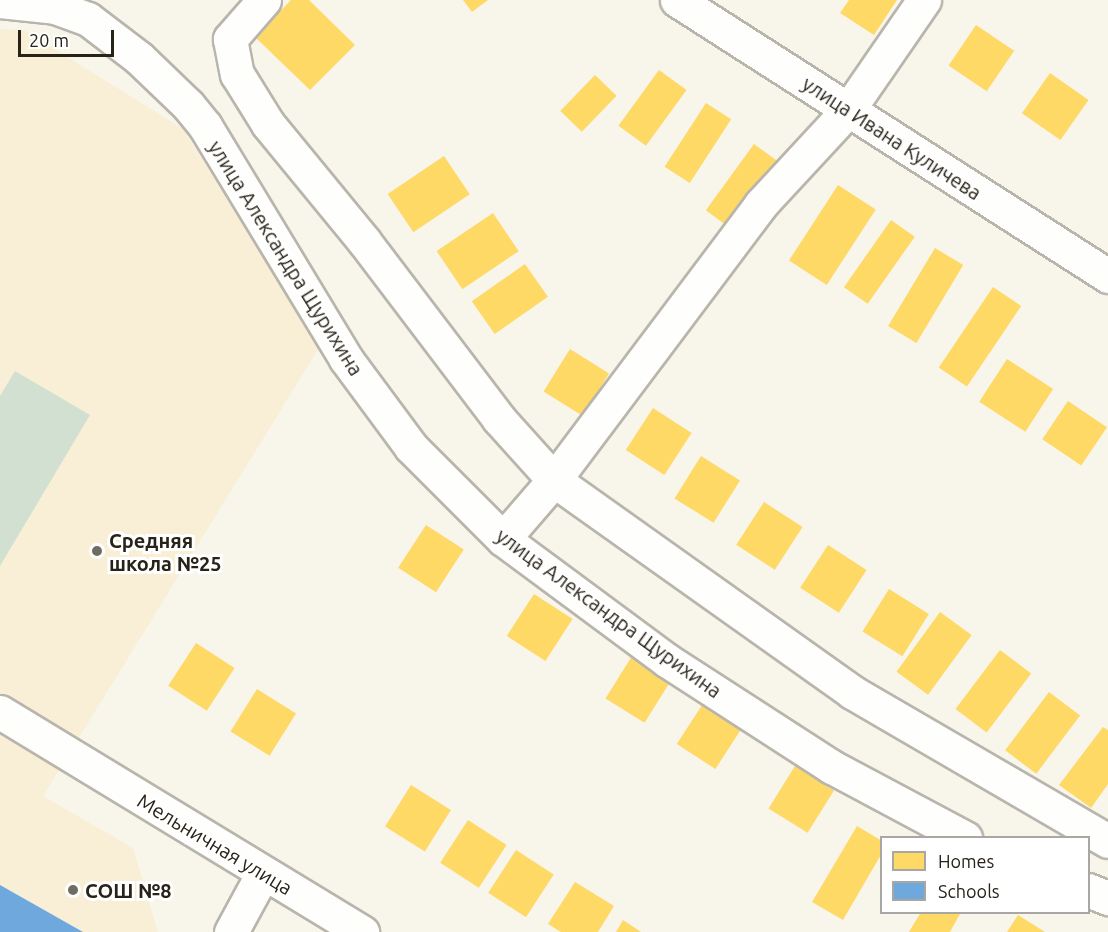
<!DOCTYPE html>
<html>
<head>
<meta charset="utf-8">
<style>
	body { margin:0 }
	#map { position:relative; width:1108px; height:932px; overflow:hidden; background:#f8f5eb; font-family:Ubuntu,sans-serif }
	div>[style] { position:absolute }
	[style*='--x'] { left:calc(var(--x)*1px); top:calc(var(--y)*1px); width:calc(var(--w)*1px); rotate:calc(var(--a)*1deg) }
	.built>* { inset:0; background:#f9efd6 }
	.green>* { inset:0; background:#d2e0d1 }
	.homes>* { inset:0; background:#ffd966; transform-origin:0 0 }
	.schools>* { inset:0; background:#6fa8dc }
	.roads { filter:drop-shadow(2px 0 #b9b5ac) drop-shadow(-2px 0 #b9b5ac) drop-shadow(0 2px #b9b5ac) drop-shadow(0 -2px #b9b5ac) }
	.minor>* { height:33px; margin:-16.5px; padding:0 16.5px; transform-origin:16.5px; border-radius:16.5px; background:#fefefc }
	.dots>* { width:16px; height:16px; translate:-50% -50%; box-sizing:border-box; border:3px solid #fff; border-radius:50% }
	span { translate:-50% -50%; white-space:nowrap; text-align:center; line-height:1.15; -webkit-text-stroke:6px #fff; paint-order:stroke }
	.street-label { font-size:20px; color:#282318 }
	.poi-label { font-size:20px; color:#282318; font-weight:700 }
	.left { translate:0 -50%; text-align:left }
	.legend { position:absolute; left:880px; top:836px; width:210px; height:78px; box-sizing:border-box; background:#fff; border:2px solid #a9a7a3; margin:0; padding:8px 10px; list-style:none; font-size:18px; color:#282318 }
	.legend li { display:flex; align-items:center; gap:12px; height:30px }
	.legend b { width:30px; border:2px solid #a9a7a3 }
	.scale { position:absolute; left:18px; top:30px; width:96px; height:27px; box-sizing:border-box; border:3px solid #282318; border-top:0; padding-left:8px; font-size:18px; line-height:21px; white-space:nowrap; color:#282318; -webkit-text-stroke:4px #fff; paint-order:stroke }
</style>
</head>
<body>
<div id="map">
	<div class="built">
		<i style="clip-path:polygon(0 29px,24px 30px,183px 129px,319px 348px,43px 796px,133px 848px,158px 932px,0 932px)"></i>
	</div>
	<div class="green">
		<i style="clip-path:polygon(15px 371px,90px 415px,0 566px,0 396px)"></i>
	</div>
	<div class="homes">
		<i style="clip-path:polygon(291px 0,309px 0,355px 45px,310px 90px,255px 37px)"></i>
		<i style="clip-path:polygon(463px 0,488px 0,472px 12px)"></i>
		<i style="clip-path:polygon(849px 0,897px 0,874px 35px,840px 13px)"></i>
		<i style="left:976px;top:25px;width:46px;height:49px;rotate:34deg"></i>
		<i style="left:659px;top:70px;width:34px;height:69px;rotate:36deg"></i>
		<i style="left:1050px;top:73px;width:47px;height:49px;rotate:35deg"></i>
		<i style="left:595px;top:75px;width:30px;height:50px;rotate:44deg"></i>
		<i style="left:706px;top:103px;width:30px;height:76px;rotate:33deg"></i>
		<i style="left:754px;top:144px;width:29px;height:82px;rotate:36deg"></i>
		<i style="left:444px;top:156px;width:46px;height:68px;rotate:56deg"></i>
		<i style="left:838px;top:185px;width:45px;height:90px;rotate:33deg"></i>
		<i style="left:493px;top:213px;width:46px;height:68px;rotate:56deg"></i>
		<i style="left:891px;top:220px;width:29px;height:82px;rotate:35deg"></i>
		<i style="left:935px;top:248px;width:33px;height:91px;rotate:31deg"></i>
		<i style="left:525px;top:264px;width:40px;height:65px;rotate:55deg"></i>
		<i style="left:993px;top:287px;width:34px;height:97px;rotate:34deg"></i>
		<i style="left:570px;top:349px;width:46px;height:50px;rotate:32deg"></i>
		<i style="left:1007px;top:359px;width:55px;height:51px;rotate:33deg"></i>
		<i style="left:1068px;top:401px;width:47px;height:46px;rotate:34deg"></i>
		<i style="left:653px;top:408px;width:46px;height:50px;rotate:33deg"></i>
		<i style="left:701px;top:456px;width:46px;height:50px;rotate:32deg"></i>
		<i style="left:764px;top:502px;width:46px;height:51px;rotate:33deg"></i>
		<i style="left:426px;top:525px;width:45px;height:51px;rotate:33deg"></i>
		<i style="left:828px;top:545px;width:46px;height:51px;rotate:33deg"></i>
		<i style="left:889px;top:589px;width:47px;height:50px;rotate:32deg"></i>
		<i style="left:534px;top:594px;width:46px;height:50px;rotate:33deg"></i>
		<i style="left:940px;top:612px;width:39px;height:74px;rotate:36deg"></i>
		<i style="left:196px;top:643px;width:46px;height:51px;rotate:33deg"></i>
		<i style="left:1000px;top:650px;width:39px;height:74px;rotate:37deg"></i>
		<i style="left:632px;top:656px;width:46px;height:50px;rotate:32deg"></i>
		<i style="left:257px;top:689px;width:46px;height:50px;rotate:32deg"></i>
		<i style="left:1049px;top:692px;width:39px;height:73px;rotate:37deg"></i>
		<i style="left:704px;top:702px;width:46px;height:50px;rotate:33deg"></i>
		<i style="clip-path:polygon(1103px 727px,1108px 730px,1108px 784px,1091px 808px,1059px 785px)"></i>
		<i style="left:795px;top:766px;width:46px;height:50px;rotate:32deg"></i>
		<i style="left:411px;top:785px;width:47px;height:49px;rotate:32deg"></i>
		<i style="left:468px;top:820px;width:46px;height:51px;rotate:33deg"></i>
		<i style="clip-path:polygon(857px 826px,882px 841px,882px 853px,843px 920px,812px 902px)"></i>
		<i style="left:516px;top:850px;width:45px;height:51px;rotate:33deg"></i>
		<i style="clip-path:polygon(575px 882px,614px 906px,598px 932px,561px 932px,548px 924px)"></i>
		<i style="clip-path:polygon(921px 912px,961px 912px,950px 932px,909px 932px)"></i>
		<i style="clip-path:polygon(1018px 915px,1045px 932px,1007px 932px)"></i>
		<i style="clip-path:polygon(623px 920px,641px 932px,616px 932px)"></i>
	</div>
	<div class="schools">
		<i style="clip-path:polygon(0 885px,83px 932px,0 932px)"></i>
	</div>
	<div class="roads">
		<div class="minor">
			<i style="--x:264;--y:0;--w:52;--a:131.1"></i>
			<i style="--x:230;--y:39;--w:36;--a:79"></i>
			<i style="--x:237;--y:74;--w:59;--a:58.2"></i>
			<i style="--x:268;--y:124;--w:151;--a:50.6"></i>
			<i style="--x:364;--y:241;--w:223;--a:52.8"></i>
			<i style="--x:499;--y:419;--w:82;--a:48"></i>
			<i style="--x:554;--y:480;--w:366;--a:35.4"></i>
			<i style="--x:852;--y:692;--w:296;--a:30.2"></i>
			<i style="--x:677;--y:0;--w:512;--a:32.63"></i>
			<i style="--x:0;--y:1;--w:55;--a:6.2"></i>
			<i style="--x:55;--y:7;--w:35;--a:20"></i>
			<i style="--x:88;--y:19;--w:64;--a:37.4"></i>
			<i style="--x:139;--y:58;--w:68;--a:43.8"></i>
			<i style="--x:188;--y:105;--w:27;--a:51"></i>
			<i style="--x:205;--y:126;--w:272;--a:58.8"></i>
			<i style="--x:346;--y:359;--w:109;--a:53.5"></i>
			<i style="--x:411;--y:447;--w:130;--a:45"></i>
			<i style="--x:503;--y:539;--w:205;--a:36.5"></i>
			<i style="--x:668;--y:661;--w:195;--a:32.9"></i>
			<i style="--x:832;--y:767;--w:151;--a:28.1"></i>
			<i style="--x:503;--y:539;--w:78;--a:-49.2"></i>
			<i style="--x:554;--y:480;--w:345;--a:-53.1"></i>
			<i style="--x:761;--y:204;--w:128;--a:-47.2"></i>
			<i style="--x:848;--y:110;--w:134;--a:-55.4"></i>
			<i style="--x:0;--y:712;--w:424;--a:31.3"></i>
			<i style="--x:1088;--y:890;--w:22;--a:22"></i>
			<i style="--x:231;--y:932;--w:65;--a:-61.5"></i>
		</div>
	</div>
	<div class="dots">
		<i style="left:97px;top:551px;background:#716c62"></i>
		<i style="left:73px;top:890px;background:#716c62"></i>
	</div>
	<div class="street-label">
		<span style="left:892px;top:138px;rotate:33deg">улица Ивана Куличева</span>
		<span style="left:286px;top:258px;rotate:58deg">улица Александра Щурихина</span>
		<span style="left:609px;top:613px;rotate:36deg">улица Александра Щурихина</span>
		<span style="left:215px;top:844px;rotate:31deg">Мельничная улица</span>
	</div>
	<div class="poi-label">
		<span class="left" style="left:109px;top:552px">Средняя<br>школа №25</span>
		<span class="left" style="left:85px;top:890px">СОШ №8</span>
	</div>
	<ul class="legend">
	<li><b style="height:16px;background:#ffd966"></b>Homes</li>
	<li><b style="height:16px;background:#6fa8dc"></b>Schools</li>
	</ul>
	<div class="scale">20 m</div>
</div>
</body>
</html>
